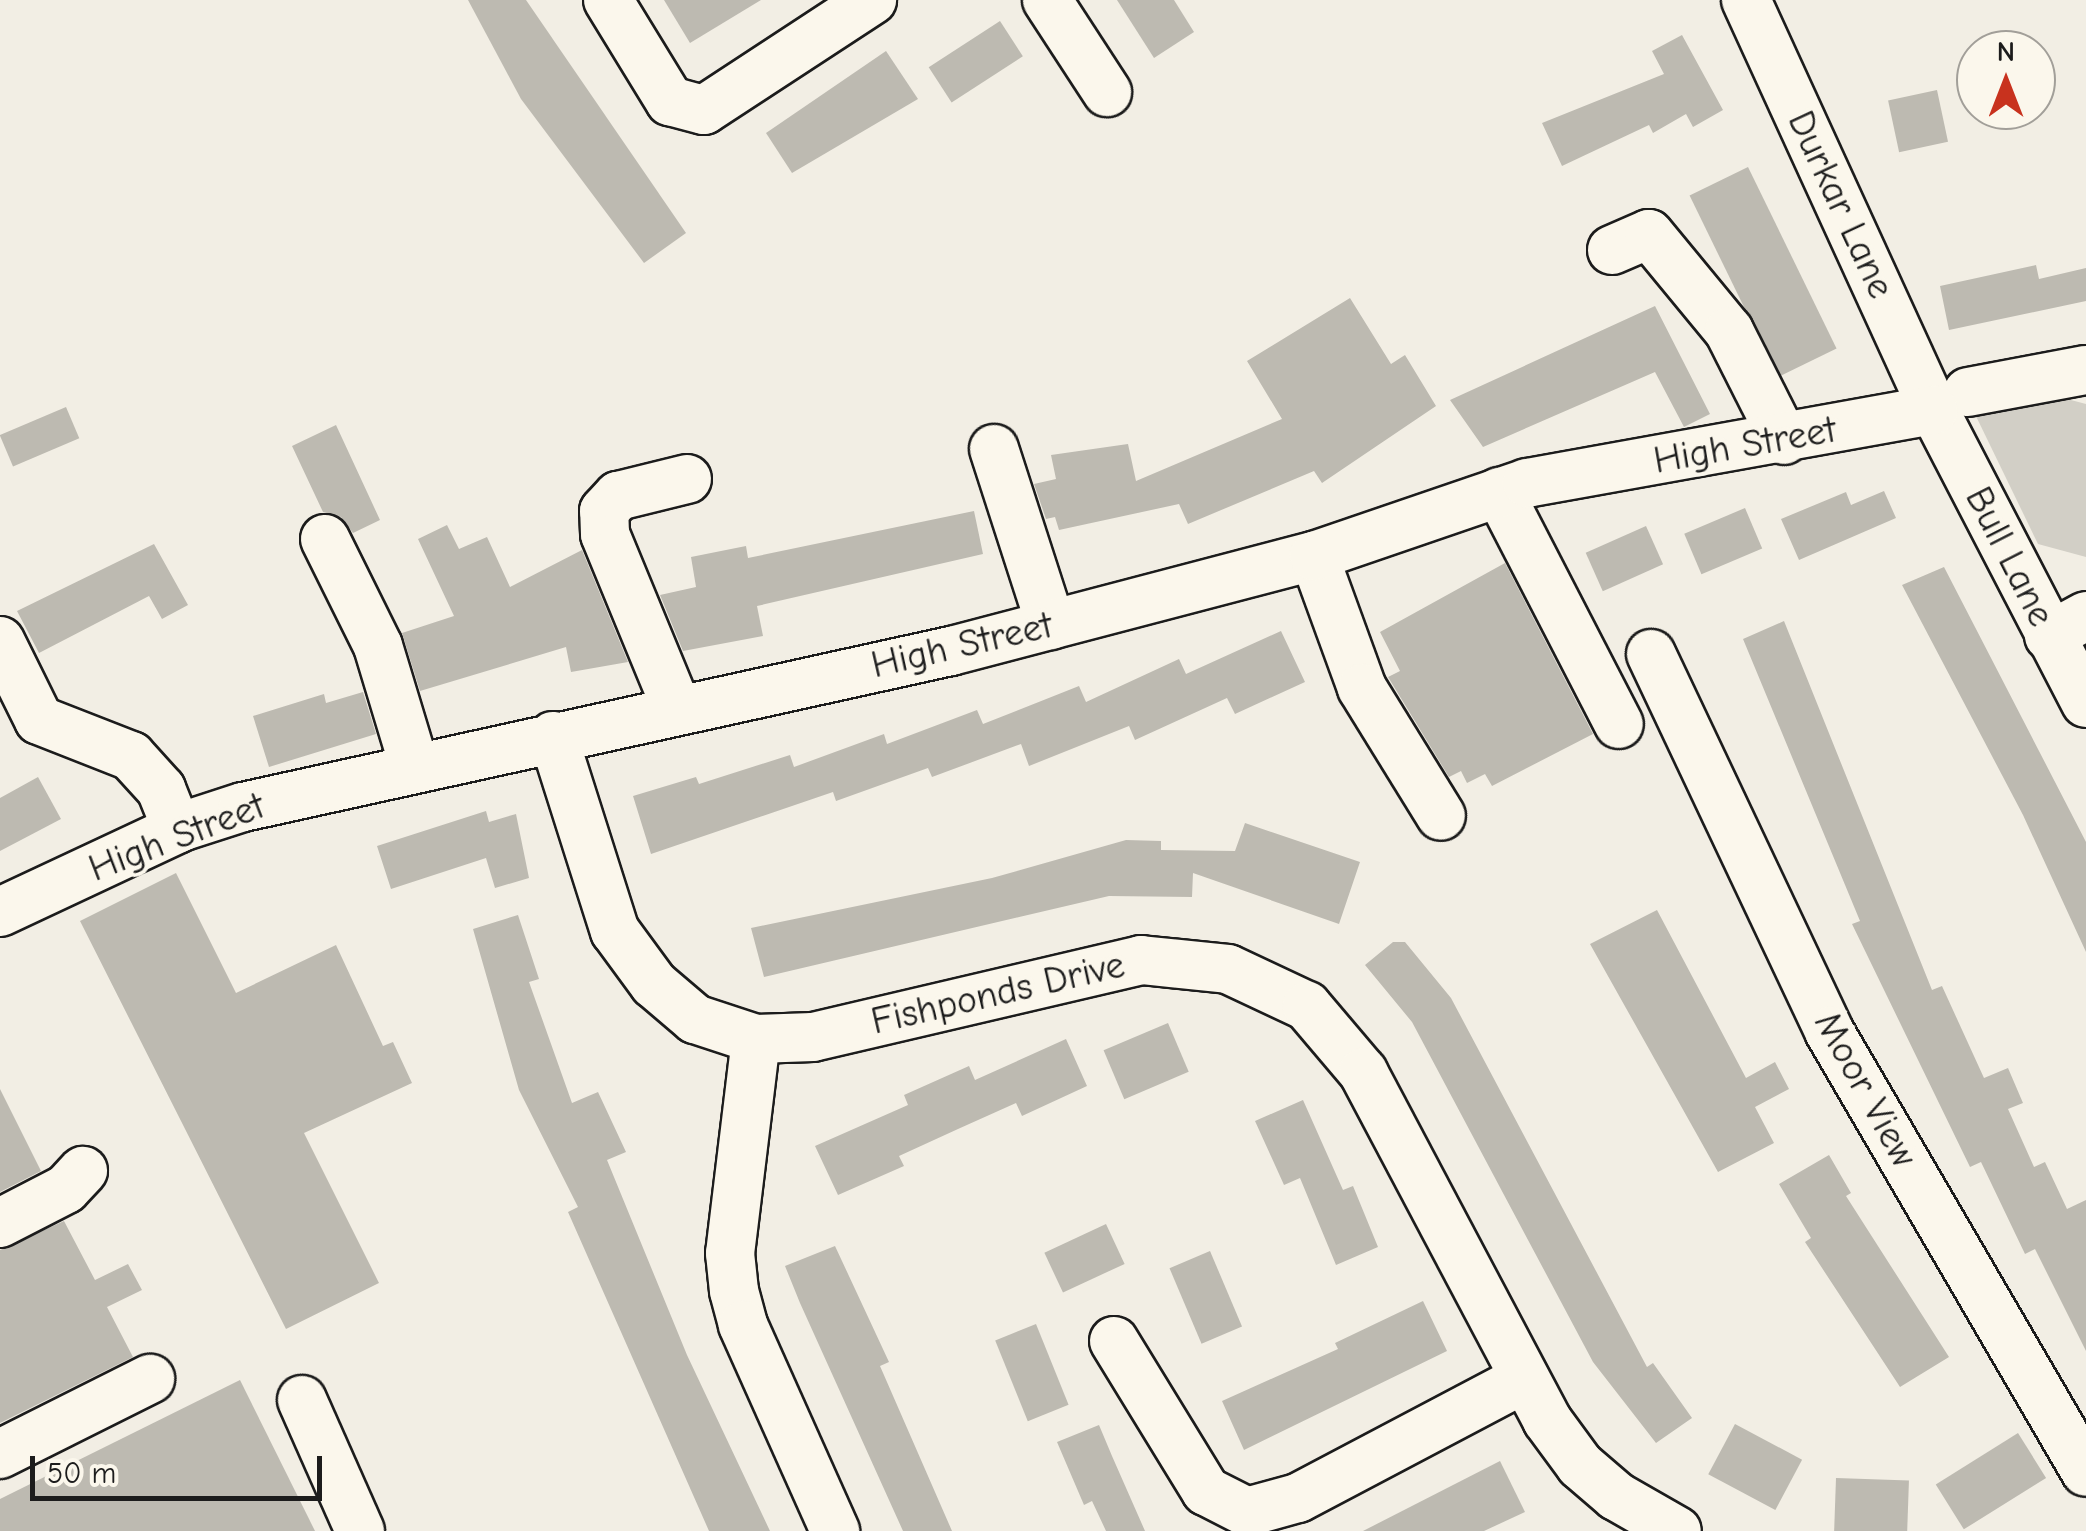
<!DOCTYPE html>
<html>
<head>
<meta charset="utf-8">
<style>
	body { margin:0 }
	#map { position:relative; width:2086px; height:1531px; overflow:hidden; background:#f2eee4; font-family:"Comic Neue",sans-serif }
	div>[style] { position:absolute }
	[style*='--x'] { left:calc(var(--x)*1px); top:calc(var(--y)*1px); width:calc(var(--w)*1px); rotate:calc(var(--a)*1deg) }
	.green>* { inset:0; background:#d2cfc6 }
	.building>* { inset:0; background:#bdbab1; transform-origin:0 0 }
	.roads { filter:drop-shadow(2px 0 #1c1c1c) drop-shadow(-2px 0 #1c1c1c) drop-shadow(0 2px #1c1c1c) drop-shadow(0 -2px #1c1c1c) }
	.minor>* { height:48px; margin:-24px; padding:0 24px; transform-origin:24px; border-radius:24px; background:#fbf7ec }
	span { translate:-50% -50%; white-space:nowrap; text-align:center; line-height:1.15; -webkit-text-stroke:8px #fbf7ec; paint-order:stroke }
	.street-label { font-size:38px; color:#1c1c1c }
	.north { position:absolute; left:1956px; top:30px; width:100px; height:100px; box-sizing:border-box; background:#fbf7ec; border:2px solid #a29f99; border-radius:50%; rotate:0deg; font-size:28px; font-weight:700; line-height:40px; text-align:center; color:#1c1c1c }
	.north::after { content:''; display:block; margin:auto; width:35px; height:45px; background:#c8321e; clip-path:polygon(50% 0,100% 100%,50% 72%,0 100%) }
	.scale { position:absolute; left:30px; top:1456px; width:292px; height:45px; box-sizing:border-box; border:5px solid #1c1c1c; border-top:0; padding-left:12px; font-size:30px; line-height:35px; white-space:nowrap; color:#1c1c1c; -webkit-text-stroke:8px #fbf7ec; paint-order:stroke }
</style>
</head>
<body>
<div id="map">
	<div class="green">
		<i style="clip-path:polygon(2052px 395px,2086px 404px,2086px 557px,2038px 544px,1973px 410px)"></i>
	</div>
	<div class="building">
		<i style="clip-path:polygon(468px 0,526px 0,686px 233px,644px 263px,521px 99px)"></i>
		<i style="clip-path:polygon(664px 0,761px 0,690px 43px)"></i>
		<i style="clip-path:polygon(1117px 0,1174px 0,1194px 32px,1154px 58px)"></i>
		<i style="left:1000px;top:21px;width:42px;height:85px;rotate:57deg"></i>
		<i style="clip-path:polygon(1682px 35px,1723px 110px,1693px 127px,1686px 114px,1653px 133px,1649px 125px,1562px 166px,1542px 123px,1664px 74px,1652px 51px)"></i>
		<i style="clip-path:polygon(886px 51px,918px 99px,792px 173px,766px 133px)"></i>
		<i style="left:1937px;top:90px;width:53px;height:50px;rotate:78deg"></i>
		<i style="left:1748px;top:167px;width:202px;height:65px;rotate:64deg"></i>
		<i style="clip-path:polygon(2036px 265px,2039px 279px,2086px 268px,2086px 301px,1949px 330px,1940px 286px)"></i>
		<i style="clip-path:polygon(1350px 298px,1391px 364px,1405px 355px,1436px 406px,1322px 483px,1314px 471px,1188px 524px,1179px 504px,1059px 530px,1055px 517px,1046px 519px,1034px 484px,1056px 479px,1051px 455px,1128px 444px,1136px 481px,1282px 419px,1247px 361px)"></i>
		<i style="clip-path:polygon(1655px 306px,1710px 414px,1684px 427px,1655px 372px,1483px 447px,1450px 400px)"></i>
		<i style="left:66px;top:407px;width:34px;height:72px;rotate:67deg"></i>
		<i style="clip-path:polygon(336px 425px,380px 520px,353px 533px,341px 517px,323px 512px,292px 446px)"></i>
		<i style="clip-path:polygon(1884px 491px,1896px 518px,1799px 560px,1781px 519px,1846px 492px,1851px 505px)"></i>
		<i style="left:1745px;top:508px;width:44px;height:66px;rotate:67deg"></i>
		<i style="clip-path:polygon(974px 511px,983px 554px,757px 606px,763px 636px,683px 651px,660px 595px,696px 587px,691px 557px,746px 546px,748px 558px)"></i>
		<i style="clip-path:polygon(447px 525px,459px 549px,487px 537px,510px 587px,582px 550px,628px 662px,571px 672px,566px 647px,420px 691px,402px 633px,454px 616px,418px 539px)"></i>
		<i style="left:1646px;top:526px;width:42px;height:66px;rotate:66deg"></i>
		<i style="clip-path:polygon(154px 544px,188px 605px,162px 619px,149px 596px,39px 653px,17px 611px)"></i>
		<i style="clip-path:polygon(1505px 563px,1593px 734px,1492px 786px,1485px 774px,1467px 783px,1461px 771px,1449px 777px,1388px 677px,1400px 671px,1380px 632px)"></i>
		<i style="clip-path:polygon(1944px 567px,2086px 842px,2086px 952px,2023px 815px,1902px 585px)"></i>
		<i style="clip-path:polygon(1784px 621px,1932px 990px,1942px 986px,1984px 1078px,2008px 1068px,2023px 1103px,2008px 1109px,2034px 1167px,2045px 1162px,2067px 1209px,2086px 1200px,2086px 1351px,2035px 1249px,2025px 1254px,1981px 1162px,1970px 1167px,1852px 924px,1860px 921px,1743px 639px)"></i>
		<i style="clip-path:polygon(1281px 631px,1305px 682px,1235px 714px,1227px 698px,1135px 740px,1129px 726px,1029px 766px,1021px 744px,932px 777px,928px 768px,836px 801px,833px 792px,651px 854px,633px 796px,696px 777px,699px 784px,790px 755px,794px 767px,884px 734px,887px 744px,977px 710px,983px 724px,1079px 686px,1086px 702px,1179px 659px,1186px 674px)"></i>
		<i style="clip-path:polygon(363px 692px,376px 734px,269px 767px,253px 716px,324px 694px,326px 703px)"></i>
		<i style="clip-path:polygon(38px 777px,61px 819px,0 851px,0 798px)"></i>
		<i style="clip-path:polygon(486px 811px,489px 822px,516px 814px,529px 878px,495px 888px,486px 858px,391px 889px,377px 846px)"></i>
		<i style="clip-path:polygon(1245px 823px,1360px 862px,1339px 924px,1193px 873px,1192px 897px,1109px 896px,764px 977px,751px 928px,992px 878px,1126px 840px,1161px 841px,1161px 850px,1235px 851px)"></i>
		<i style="clip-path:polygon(176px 873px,236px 993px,336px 945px,383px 1046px,393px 1042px,412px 1083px,304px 1133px,379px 1283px,286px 1329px,80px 921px)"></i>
		<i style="clip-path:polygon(1657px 910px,1746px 1078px,1775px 1062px,1789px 1089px,1755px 1107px,1774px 1143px,1718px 1172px,1590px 944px)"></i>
		<i style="clip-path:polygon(518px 915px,539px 979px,529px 982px,572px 1103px,598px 1092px,626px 1152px,607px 1160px,687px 1355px,770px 1531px,709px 1531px,568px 1212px,578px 1207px,519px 1090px,473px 929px)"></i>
		<i style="clip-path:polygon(1393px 942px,1405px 942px,1451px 998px,1647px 1367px,1653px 1363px,1692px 1418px,1656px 1443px,1593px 1362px,1412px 1022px,1365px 965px)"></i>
		<i style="left:1168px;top:1023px;width:53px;height:70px;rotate:67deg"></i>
		<i style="clip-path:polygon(1066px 1039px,1087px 1086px,1022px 1116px,1016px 1103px,958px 1129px,899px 1156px,904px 1166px,838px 1195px,815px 1146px,908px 1105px,904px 1095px,969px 1066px,975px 1080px)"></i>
		<i style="clip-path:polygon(0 1089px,41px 1171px,0 1192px)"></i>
		<i style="clip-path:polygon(1303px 1100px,1343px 1190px,1353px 1186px,1378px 1247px,1336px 1265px,1300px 1178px,1284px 1185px,1255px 1121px)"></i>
		<i style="clip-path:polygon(1829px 1155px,1851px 1193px,1846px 1196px,1949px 1357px,1900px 1387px,1805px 1242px,1811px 1238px,1779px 1184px)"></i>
		<i style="clip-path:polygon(64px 1221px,95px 1280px,128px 1264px,142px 1290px,107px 1307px,133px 1357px,0 1423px,0 1250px)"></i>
		<i style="left:1106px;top:1224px;width:44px;height:68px;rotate:65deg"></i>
		<i style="clip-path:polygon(835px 1246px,889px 1362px,880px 1366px,952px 1531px,903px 1531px,800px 1303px,785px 1266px)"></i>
		<i style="left:1210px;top:1251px;width:82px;height:44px;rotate:67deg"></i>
		<i style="clip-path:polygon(1423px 1301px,1447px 1351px,1244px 1450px,1222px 1401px,1338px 1349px,1335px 1343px)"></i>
		<i style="left:1036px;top:1324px;width:87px;height:44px;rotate:68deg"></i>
		<i style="clip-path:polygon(240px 1380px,315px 1531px,0 1531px,0 1499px)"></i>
		<i style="left:1735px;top:1424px;width:76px;height:57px;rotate:28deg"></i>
		<i style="clip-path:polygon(1099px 1425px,1112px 1456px,1145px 1531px,1106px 1531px,1092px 1501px,1084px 1505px,1057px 1442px)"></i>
		<i style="left:2018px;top:1433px;width:53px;height:97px;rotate:58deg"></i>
		<i style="clip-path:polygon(1500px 1461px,1525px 1512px,1484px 1531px,1363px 1531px)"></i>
		<i style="left:1836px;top:1478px;width:73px;height:53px;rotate:2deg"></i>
	</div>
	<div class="roads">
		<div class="minor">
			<i style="--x:608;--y:0;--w:119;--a:58.5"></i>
			<i style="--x:670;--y:101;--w:35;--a:15"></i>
			<i style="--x:704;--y:110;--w:201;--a:-33.2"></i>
			<i style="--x:1047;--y:0;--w:110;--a:56.9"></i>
			<i style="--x:1746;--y:0;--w:451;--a:65.4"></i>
			<i style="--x:1934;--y:410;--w:330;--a:62.6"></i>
			<i style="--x:1612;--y:250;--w:40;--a:-23.4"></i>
			<i style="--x:1649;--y:234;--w:126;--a:50.5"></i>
			<i style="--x:1729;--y:331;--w:122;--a:63.2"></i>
			<i style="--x:1968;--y:392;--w:120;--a:-10.6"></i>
			<i style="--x:994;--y:449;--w:185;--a:72.1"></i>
			<i style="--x:1499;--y:492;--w:261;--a:62.7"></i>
			<i style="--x:325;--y:539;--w:119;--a:63.6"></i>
			<i style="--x:378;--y:646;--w:124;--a:73.2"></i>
			<i style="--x:1314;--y:556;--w:140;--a:70"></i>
			<i style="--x:1362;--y:688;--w:150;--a:58.3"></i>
			<i style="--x:2049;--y:636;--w:42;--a:-28.4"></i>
			<i style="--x:0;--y:641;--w:88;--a:63.7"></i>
			<i style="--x:39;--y:720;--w:99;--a:21.4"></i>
			<i style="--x:131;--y:756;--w:45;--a:47.7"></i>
			<i style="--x:161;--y:789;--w:43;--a:68.2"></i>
			<i style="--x:1651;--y:654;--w:417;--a:64.7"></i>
			<i style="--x:1829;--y:1031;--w:510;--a:59.77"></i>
			<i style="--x:677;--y:709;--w:189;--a:-112.4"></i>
			<i style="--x:605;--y:534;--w:23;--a:-92"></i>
			<i style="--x:604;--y:511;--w:21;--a:-47"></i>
			<i style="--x:618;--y:496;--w:71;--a:-13.8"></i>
			<i style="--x:553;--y:736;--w:205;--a:72.4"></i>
			<i style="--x:615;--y:931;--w:66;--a:53.7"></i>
			<i style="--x:654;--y:984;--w:54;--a:40.5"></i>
			<i style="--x:695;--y:1019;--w:64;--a:18.2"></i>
			<i style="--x:756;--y:1039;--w:57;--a:-2"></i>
			<i style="--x:813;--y:1037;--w:337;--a:-13.2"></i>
			<i style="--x:1141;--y:960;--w:87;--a:5.9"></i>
			<i style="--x:1228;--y:969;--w:87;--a:25.1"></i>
			<i style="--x:1307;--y:1006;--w:87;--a:49.7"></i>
			<i style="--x:1363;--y:1072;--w:394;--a:62.1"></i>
			<i style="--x:1547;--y:1420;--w:56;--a:53.7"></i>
			<i style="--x:1580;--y:1465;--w:48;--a:40.7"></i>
			<i style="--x:1616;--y:1496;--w:70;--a:29.8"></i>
			<i style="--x:0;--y:912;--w:203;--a:-25.1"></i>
			<i style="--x:184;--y:826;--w:62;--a:-17.9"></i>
			<i style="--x:243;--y:807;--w:725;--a:-12.43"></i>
			<i style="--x:951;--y:651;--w:375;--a:-14.7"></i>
			<i style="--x:1314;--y:556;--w:225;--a:-18.9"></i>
			<i style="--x:1527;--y:483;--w:413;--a:-10.2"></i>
			<i style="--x:756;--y:1039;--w:216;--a:96.9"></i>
			<i style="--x:730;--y:1253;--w:38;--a:84"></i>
			<i style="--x:734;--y:1291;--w:35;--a:75"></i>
			<i style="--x:743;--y:1325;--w:226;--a:65.9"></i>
			<i style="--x:0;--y:1223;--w:74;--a:-27.3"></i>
			<i style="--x:66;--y:1189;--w:25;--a:-47"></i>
			<i style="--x:1114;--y:1341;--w:176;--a:58.5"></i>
			<i style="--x:1206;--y:1491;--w:46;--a:27.1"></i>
			<i style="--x:1247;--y:1512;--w:53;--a:-15.4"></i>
			<i style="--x:1298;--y:1498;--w:255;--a:-27.8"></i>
			<i style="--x:302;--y:1400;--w:143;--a:66.1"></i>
			<i style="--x:0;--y:1454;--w:168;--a:-26.6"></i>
		</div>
	</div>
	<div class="street-label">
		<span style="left:1840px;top:205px;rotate:65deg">Durkar Lane</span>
		<span style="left:1745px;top:446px;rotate:-10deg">High Street</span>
		<span style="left:2009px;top:557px;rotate:63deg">Bull Lane</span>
		<span style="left:962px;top:646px;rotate:-13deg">High Street</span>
		<span style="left:177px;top:838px;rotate:-21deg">High Street</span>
		<span style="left:998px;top:994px;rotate:-13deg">Fishponds Drive</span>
		<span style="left:1865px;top:1090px;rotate:61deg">Moor View</span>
	</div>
	<div class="north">N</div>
	<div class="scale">50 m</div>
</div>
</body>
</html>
